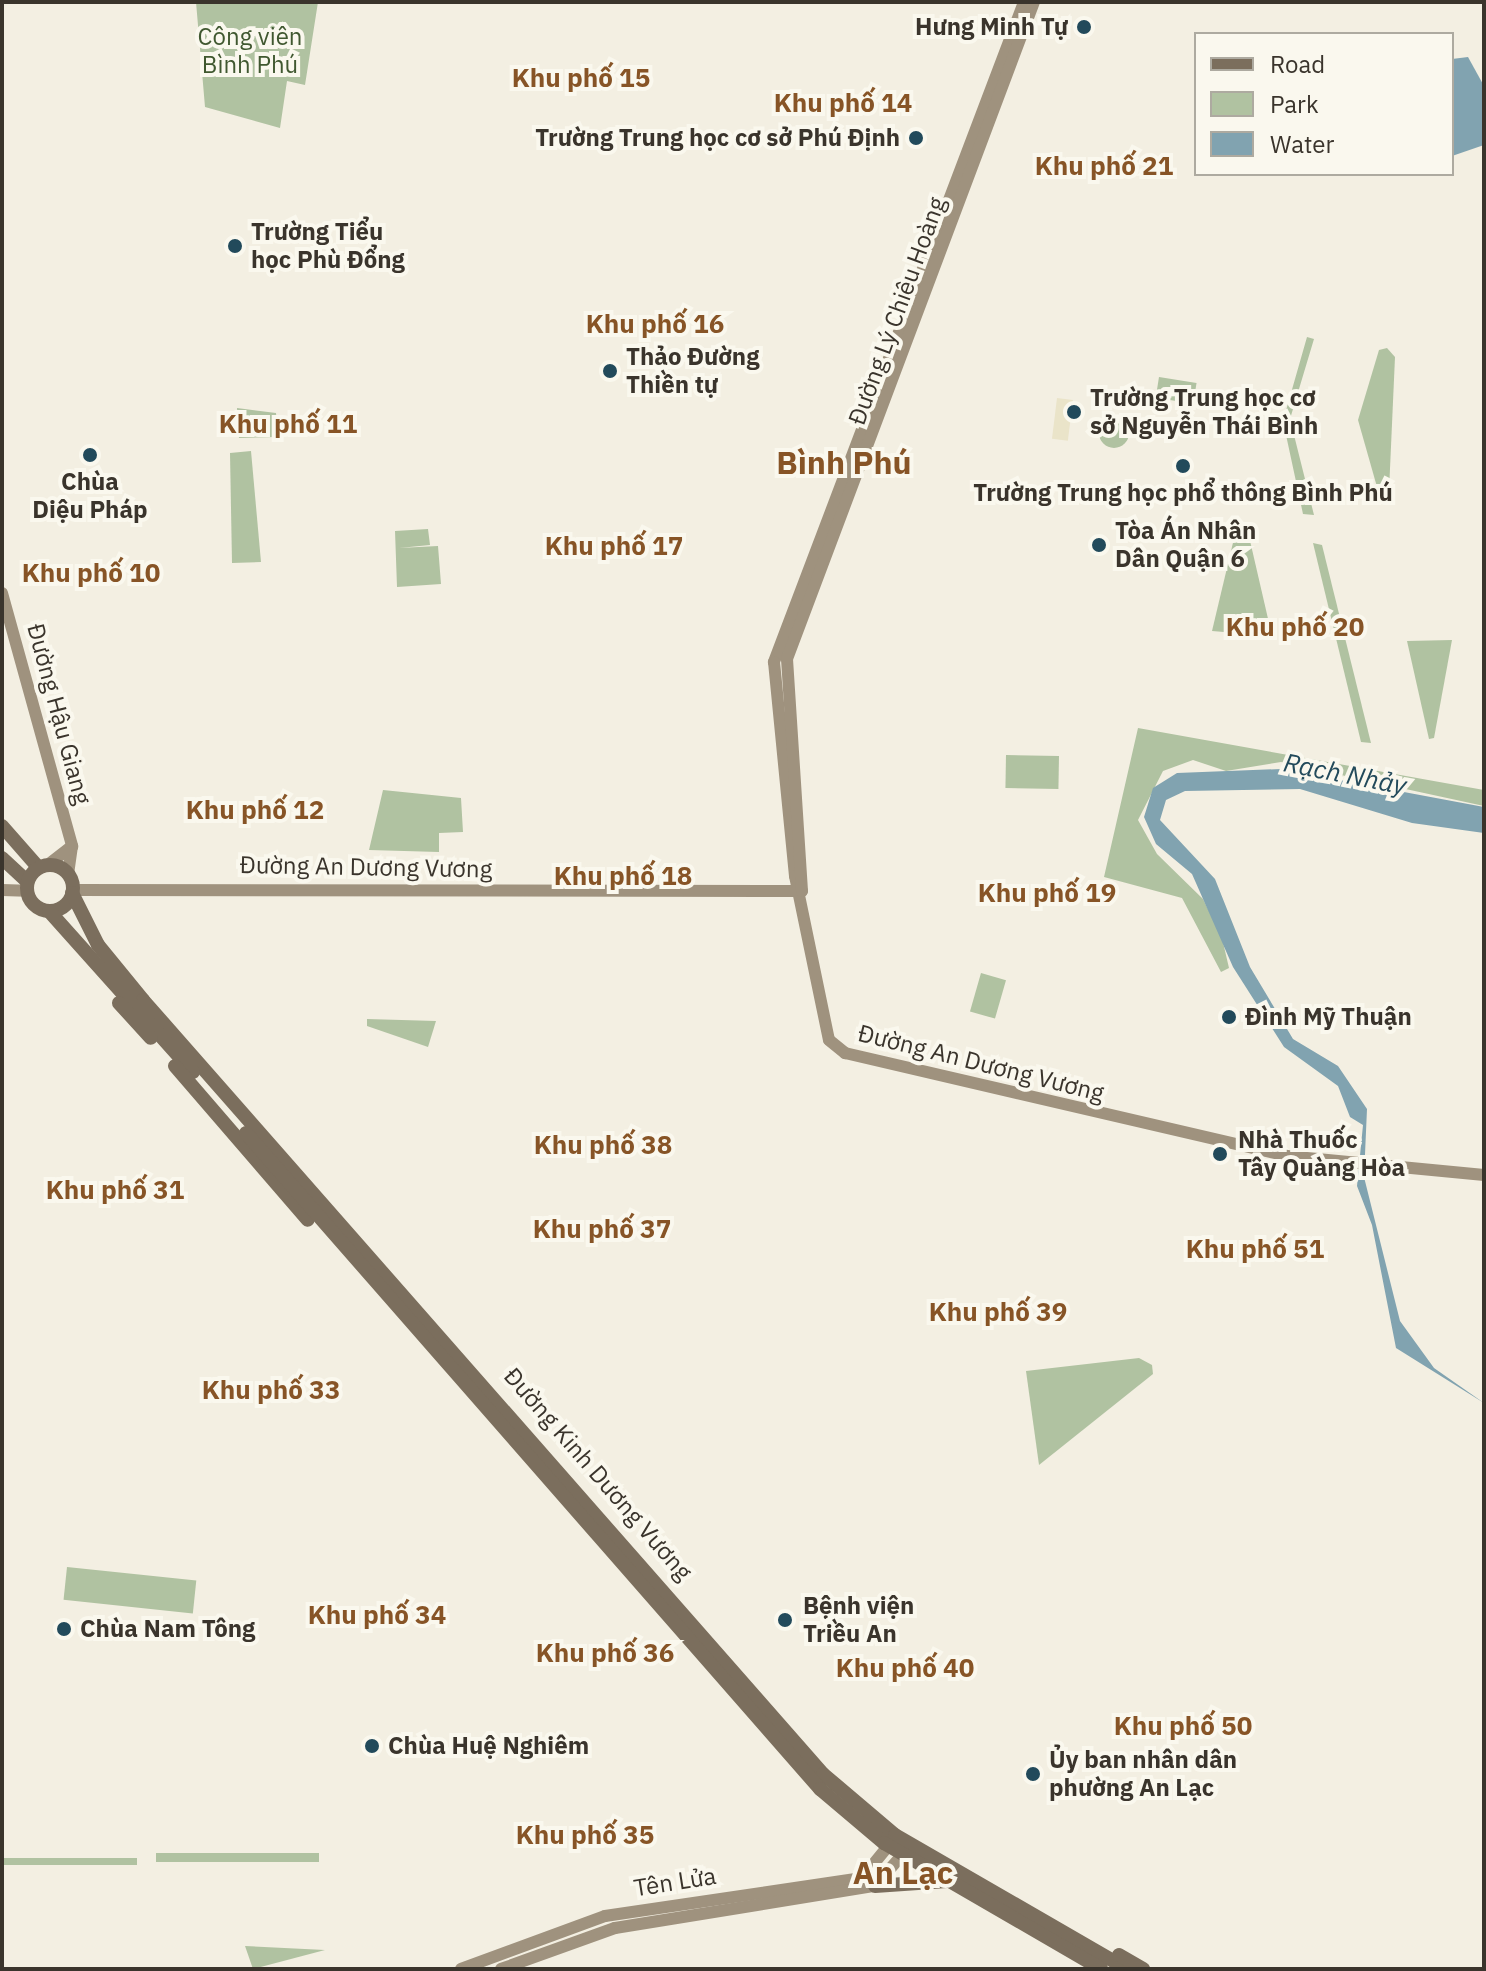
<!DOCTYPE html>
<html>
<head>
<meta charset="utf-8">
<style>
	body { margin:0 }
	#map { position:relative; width:1486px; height:1971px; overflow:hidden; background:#f3efe2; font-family:"IBM Plex Sans",sans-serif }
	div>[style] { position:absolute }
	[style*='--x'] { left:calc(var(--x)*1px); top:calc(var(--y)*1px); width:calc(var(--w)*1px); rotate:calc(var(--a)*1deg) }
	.green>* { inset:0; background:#b0c2a1; transform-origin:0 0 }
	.round { border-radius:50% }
	.plaza>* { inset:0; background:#eae4c9; transform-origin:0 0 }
	.water>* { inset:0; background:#81a3b0 }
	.secondary>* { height:12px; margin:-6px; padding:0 6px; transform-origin:6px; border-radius:6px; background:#9f927e }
	.primary>* { height:14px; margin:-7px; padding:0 7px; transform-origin:7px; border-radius:7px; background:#7b6e5d }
	.primary>.ring { margin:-7px; padding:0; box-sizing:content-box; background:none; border:14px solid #7b6e5d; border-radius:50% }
	.dots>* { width:22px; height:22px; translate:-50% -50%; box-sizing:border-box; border:4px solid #faf8ee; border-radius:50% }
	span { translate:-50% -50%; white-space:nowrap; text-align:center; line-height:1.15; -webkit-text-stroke:8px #faf8ee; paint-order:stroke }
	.poi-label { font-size:24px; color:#3a342c; font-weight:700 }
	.right { translate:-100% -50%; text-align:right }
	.left { translate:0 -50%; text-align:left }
	.park-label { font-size:24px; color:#405830 }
	.street-label { font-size:24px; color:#3a342c }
	.neighbourhood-label { font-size:26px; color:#875426; font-weight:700 }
	.water-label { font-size:26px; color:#224a5b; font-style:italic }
	.district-label { font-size:32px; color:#875426; font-weight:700 }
	.frame { position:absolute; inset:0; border:4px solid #3a342c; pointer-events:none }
	.legend { position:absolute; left:1194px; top:32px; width:260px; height:144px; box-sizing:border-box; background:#faf8ee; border:2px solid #adaaa0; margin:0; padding:10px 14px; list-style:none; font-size:24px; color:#3a342c }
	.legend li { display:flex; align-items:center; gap:16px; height:40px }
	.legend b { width:40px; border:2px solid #adaaa0 }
</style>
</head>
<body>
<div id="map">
	<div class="green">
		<i style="clip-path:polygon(196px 2px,318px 2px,305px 85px,287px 81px,280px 128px,205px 107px)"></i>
		<i style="clip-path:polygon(1307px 337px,1314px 339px,1290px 419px,1314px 515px,1303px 514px,1283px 421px)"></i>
		<i style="clip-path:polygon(1387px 348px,1395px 357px,1389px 491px,1379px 494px,1358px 420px,1379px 350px)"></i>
		<i style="left:1159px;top:377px;width:38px;height:21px;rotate:9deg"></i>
		<i style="clip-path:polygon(237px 408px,276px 413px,278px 437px,239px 438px)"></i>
		<i class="round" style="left:1099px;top:418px;width:30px;height:30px"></i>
		<i style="clip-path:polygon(251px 451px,261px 562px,232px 563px,230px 453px)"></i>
		<i style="clip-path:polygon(1246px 528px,1248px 532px,1272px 636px,1212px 631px,1236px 530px)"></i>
		<i style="clip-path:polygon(428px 529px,430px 545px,399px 548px,438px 546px,441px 584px,397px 587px,395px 531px)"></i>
		<i style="clip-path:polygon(1313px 543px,1322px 545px,1371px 743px,1361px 742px)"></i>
		<i style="clip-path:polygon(1452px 640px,1434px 738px,1429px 739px,1407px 641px)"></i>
		<i style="clip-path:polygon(1138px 728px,1484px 790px,1484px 806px,1281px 762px,1226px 771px,1193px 760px,1163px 771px,1138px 820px,1157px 854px,1203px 899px,1222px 938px,1229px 968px,1221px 972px,1182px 898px,1104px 877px)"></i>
		<i style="left:1006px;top:755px;width:53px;height:33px;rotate:1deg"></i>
		<i style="clip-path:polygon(383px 790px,461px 798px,463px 832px,439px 833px,439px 852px,369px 850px)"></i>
		<i style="left:981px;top:973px;width:26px;height:40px;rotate:16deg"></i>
		<i style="clip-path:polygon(367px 1019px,436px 1021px,428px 1047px,367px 1026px)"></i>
		<i style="clip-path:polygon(1139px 1358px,1152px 1365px,1153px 1374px,1039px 1465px,1026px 1371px)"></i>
		<i style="left:67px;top:1567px;width:130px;height:33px;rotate:6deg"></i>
		<i style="left:319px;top:1853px;width:9px;height:163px;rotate:90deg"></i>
		<i style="left:137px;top:1858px;width:7px;height:135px;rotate:90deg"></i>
		<i style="clip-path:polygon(245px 1946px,325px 1950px,253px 1969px)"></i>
	</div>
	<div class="plaza">
		<i style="left:1057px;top:398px;width:16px;height:41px;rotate:7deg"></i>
	</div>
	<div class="water">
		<i style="clip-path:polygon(1468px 57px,1484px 86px,1484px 145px,1452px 156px,1452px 59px)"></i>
		<i style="clip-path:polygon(1281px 769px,1484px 807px,1484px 833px,1412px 823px,1300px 789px,1185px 791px,1166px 800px,1160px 820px,1215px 879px,1250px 967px,1293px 1039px,1338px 1066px,1367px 1109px,1364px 1177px,1400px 1321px,1434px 1368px,1484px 1403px,1396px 1348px,1372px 1225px,1357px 1186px,1363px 1125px,1350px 1117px,1338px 1086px,1284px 1047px,1233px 967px,1192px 874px,1156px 844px,1144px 817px,1153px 788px,1177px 773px)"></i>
	</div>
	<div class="secondary">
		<i style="--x:1024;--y:2;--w:706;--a:110.75"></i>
		<i style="--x:774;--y:662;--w:215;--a:84.4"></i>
		<i style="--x:795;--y:876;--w:167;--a:78.3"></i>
		<i style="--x:829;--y:1040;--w:21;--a:39"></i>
		<i style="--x:845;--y:1053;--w:453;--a:13.1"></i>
		<i style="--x:1286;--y:1156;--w:199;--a:5.5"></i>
		<i style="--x:2;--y:593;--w:263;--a:74.5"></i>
		<i style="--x:72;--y:846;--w:28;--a:98"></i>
		<i style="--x:49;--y:864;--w:29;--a:-38"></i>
		<i style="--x:2;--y:890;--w:24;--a:2"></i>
		<i style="--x:73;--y:890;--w:729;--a:0.08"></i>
		<i style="--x:802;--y:891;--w:232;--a:-93.7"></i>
		<i style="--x:787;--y:659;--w:702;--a:-69.4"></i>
		<i style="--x:461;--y:1969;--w:153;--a:-20.2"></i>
		<i style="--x:605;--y:1916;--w:260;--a:-8.4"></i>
		<i style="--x:862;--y:1878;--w:43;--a:-50.7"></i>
		<i style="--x:501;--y:1969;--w:121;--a:-19.8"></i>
		<i style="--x:615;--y:1928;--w:263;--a:-9.2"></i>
		<i style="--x:875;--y:1886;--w:43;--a:-48.8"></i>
	</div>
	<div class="primary">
		<i style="--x:2;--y:826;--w:55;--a:48.7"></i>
		<i style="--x:2;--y:858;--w:34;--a:43"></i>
		<i class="ring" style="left:27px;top:865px;width:32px;height:32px"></i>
		<i style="--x:72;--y:893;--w:58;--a:63.4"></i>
		<i style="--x:98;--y:945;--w:71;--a:50.7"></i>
		<i style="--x:143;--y:1000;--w:1030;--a:48.7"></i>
		<i style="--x:823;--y:1774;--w:94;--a:40.3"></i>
		<i style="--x:895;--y:1835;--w:268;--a:30"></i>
		<i style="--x:49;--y:911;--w:216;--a:48.2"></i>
		<i style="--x:119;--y:1003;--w:47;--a:47.6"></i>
		<i style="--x:175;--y:1066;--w:203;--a:49.2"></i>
		<i style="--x:246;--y:1133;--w:872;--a:48.81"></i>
		<i style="--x:820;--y:1789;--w:84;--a:40.2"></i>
		<i style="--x:884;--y:1843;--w:251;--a:30.1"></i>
		<i style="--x:875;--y:1886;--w:72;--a:-4"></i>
		<i style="--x:1119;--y:1955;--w:28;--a:30"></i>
	</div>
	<div class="dots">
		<i style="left:1084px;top:27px;background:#224a5b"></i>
		<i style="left:916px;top:138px;background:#224a5b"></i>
		<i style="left:235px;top:246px;background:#224a5b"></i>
		<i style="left:610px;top:371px;background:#224a5b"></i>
		<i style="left:1074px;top:412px;background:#224a5b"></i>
		<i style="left:90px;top:455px;background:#224a5b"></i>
		<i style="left:1183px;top:466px;background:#224a5b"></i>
		<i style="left:1099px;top:545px;background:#224a5b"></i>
		<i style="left:1229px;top:1017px;background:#224a5b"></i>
		<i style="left:1220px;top:1154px;background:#224a5b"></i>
		<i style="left:785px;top:1620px;background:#224a5b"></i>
		<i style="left:64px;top:1629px;background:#224a5b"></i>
		<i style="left:372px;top:1746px;background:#224a5b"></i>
		<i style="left:1033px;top:1774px;background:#224a5b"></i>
	</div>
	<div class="poi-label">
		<span class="right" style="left:1068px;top:27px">Hưng Minh Tự</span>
		<span class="right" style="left:900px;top:138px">Trường Trung học cơ sở Phú Định</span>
		<span class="left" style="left:251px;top:246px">Trường Tiểu<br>học Phù Đổng</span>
		<span class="left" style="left:626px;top:371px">Thảo Đường<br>Thiền tự</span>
		<span class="left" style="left:1090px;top:412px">Trường Trung học cơ<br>sở Nguyễn Thái Bình</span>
		<span style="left:90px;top:496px">Chùa<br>Diệu Pháp</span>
		<span style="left:1183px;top:493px">Trường Trung học phổ thông Bình Phú</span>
		<span class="left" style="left:1115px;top:545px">Tòa Án Nhân<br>Dân Quận 6</span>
		<span class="left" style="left:1245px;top:1017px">Đình Mỹ Thuận</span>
		<span class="left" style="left:1238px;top:1154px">Nhà Thuốc<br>Tây Quàng Hòa</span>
		<span class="left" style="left:803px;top:1620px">Bệnh viện<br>Triều An</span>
		<span class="left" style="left:80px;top:1629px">Chùa Nam Tông</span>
		<span class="left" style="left:388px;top:1746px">Chùa Huệ Nghiêm</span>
		<span class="left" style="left:1049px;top:1774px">Ủy ban nhân dân<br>phường An Lạc</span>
	</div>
	<div class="park-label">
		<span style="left:250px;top:51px">Công viên<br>Bình Phú</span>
	</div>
	<div class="street-label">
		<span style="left:897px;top:311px;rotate:-70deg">Đường Lý Chiêu Hoàng</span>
		<span style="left:59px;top:714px;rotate:75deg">Đường Hậu Giang</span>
		<span style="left:366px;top:867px;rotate:1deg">Đường An Dương Vương</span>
		<span style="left:981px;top:1063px;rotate:14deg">Đường An Dương Vương</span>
		<span style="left:598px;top:1474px;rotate:49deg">Đường Kinh Dương Vương</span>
		<span style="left:675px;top:1882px;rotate:-9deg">Tên Lửa</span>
	</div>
	<div class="neighbourhood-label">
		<span style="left:581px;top:78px">Khu phố 15</span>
		<span style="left:843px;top:103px">Khu phố 14</span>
		<span style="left:1104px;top:166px">Khu phố 21</span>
		<span style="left:655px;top:324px">Khu phố 16</span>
		<span style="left:288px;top:424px">Khu phố 11</span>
		<span style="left:614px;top:546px">Khu phố 17</span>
		<span style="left:91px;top:573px">Khu phố 10</span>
		<span style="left:1295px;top:627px">Khu phố 20</span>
		<span style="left:255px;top:810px">Khu phố 12</span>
		<span style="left:623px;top:876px">Khu phố 18</span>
		<span style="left:1047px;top:893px">Khu phố 19</span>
		<span style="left:603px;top:1145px">Khu phố 38</span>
		<span style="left:115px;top:1190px">Khu phố 31</span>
		<span style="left:602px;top:1229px">Khu phố 37</span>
		<span style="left:1255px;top:1249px">Khu phố 51</span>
		<span style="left:998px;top:1312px">Khu phố 39</span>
		<span style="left:271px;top:1390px">Khu phố 33</span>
		<span style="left:377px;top:1615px">Khu phố 34</span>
		<span style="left:605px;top:1653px">Khu phố 36</span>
		<span style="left:905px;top:1668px">Khu phố 40</span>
		<span style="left:1183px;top:1726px">Khu phố 50</span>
		<span style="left:585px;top:1835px">Khu phố 35</span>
	</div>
	<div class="water-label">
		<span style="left:1345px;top:774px;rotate:11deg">Rạch Nhảy</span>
	</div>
	<div class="district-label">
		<span style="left:844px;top:462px">Bình Phú</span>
		<span style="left:903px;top:1872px">An Lạc</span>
	</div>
	<div class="frame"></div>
	<ul class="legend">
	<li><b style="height:10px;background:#7b6e5d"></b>Road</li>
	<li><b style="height:22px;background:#b0c2a1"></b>Park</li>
	<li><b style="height:22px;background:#81a3b0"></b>Water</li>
	</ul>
</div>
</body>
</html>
